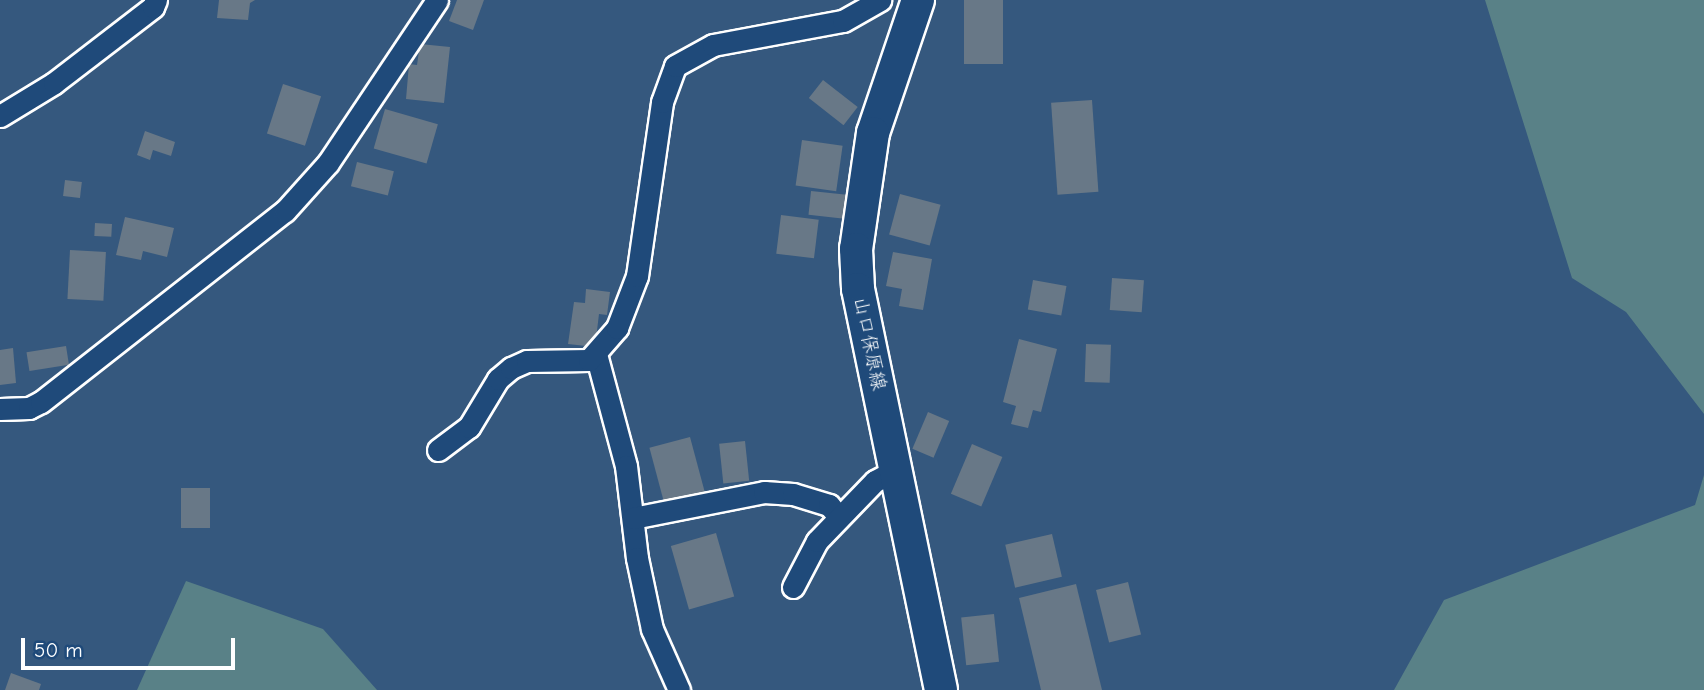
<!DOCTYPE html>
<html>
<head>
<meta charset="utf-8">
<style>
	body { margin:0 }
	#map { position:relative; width:1704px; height:690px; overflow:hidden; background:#35587e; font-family:"Comic Neue","Klee One",sans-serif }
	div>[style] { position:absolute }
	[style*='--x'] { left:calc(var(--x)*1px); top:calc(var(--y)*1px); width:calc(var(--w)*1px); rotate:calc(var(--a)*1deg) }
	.green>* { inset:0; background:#598187 }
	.building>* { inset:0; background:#687887; transform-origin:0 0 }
	.roads { filter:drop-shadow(2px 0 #fff) drop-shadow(-2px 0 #fff) drop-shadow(0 2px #fff) drop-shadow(0 -2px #fff) }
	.street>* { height:21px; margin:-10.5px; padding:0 10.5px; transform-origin:10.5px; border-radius:10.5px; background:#1f4a7a }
	.secondary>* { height:32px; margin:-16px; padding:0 16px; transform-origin:16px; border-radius:16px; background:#1f4a7a }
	span { translate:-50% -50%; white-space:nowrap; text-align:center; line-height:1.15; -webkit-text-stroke:6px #1f4a7a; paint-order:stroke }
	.street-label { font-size:19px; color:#fff }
	.scale { position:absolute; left:21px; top:638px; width:214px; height:32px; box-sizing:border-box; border:4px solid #fff; border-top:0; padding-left:9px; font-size:21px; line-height:24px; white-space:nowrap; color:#fff; -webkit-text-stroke:5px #1f4a7a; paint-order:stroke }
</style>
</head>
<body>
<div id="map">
	<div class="green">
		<i style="clip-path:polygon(1485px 0,1704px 0,1704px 414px,1626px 312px,1572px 278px)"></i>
		<i style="clip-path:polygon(1704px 475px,1704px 690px,1394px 690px,1444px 600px,1695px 505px)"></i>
		<i style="clip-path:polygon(186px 581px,323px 629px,377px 690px,137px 690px)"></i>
	</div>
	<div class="building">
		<i style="clip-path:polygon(219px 0,255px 0,250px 3px,248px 20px,217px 18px)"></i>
		<i style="clip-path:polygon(457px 0,484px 0,473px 30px,449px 21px)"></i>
		<i style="left:964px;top:0;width:39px;height:64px"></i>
		<i style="clip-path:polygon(420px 44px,450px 47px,444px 103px,406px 99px,409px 64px,417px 65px)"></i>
		<i style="left:823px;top:80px;width:44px;height:23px;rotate:38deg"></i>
		<i style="left:283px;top:84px;width:40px;height:52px;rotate:18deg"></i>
		<i style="left:1092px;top:100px;width:92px;height:41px;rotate:86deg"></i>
		<i style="left:385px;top:109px;width:55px;height:41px;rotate:16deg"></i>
		<i style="clip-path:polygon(145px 131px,175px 142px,171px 156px,153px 150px,150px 160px,137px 155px)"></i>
		<i style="left:802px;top:140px;width:41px;height:46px;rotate:8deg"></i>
		<i style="left:357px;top:162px;width:38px;height:25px;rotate:14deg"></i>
		<i style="left:65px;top:180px;width:17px;height:16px;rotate:7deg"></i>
		<i style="left:811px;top:191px;width:36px;height:24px;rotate:6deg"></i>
		<i style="left:900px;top:194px;width:42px;height:42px;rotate:15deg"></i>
		<i style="left:781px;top:215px;width:38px;height:39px;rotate:7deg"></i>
		<i style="clip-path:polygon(125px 217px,174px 228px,167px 257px,143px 251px,141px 260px,116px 255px)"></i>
		<i style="left:95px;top:223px;width:17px;height:13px;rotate:3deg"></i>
		<i style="left:70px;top:250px;width:36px;height:49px;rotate:3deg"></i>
		<i style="clip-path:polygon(893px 252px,932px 259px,923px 310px,899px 306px,902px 289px,886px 286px)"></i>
		<i style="left:1112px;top:278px;width:32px;height:32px;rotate:4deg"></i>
		<i style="left:1033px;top:280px;width:34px;height:30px;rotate:10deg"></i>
		<i style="clip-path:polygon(586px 289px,610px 292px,607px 315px,599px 314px,595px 347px,568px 344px,574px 302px,585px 303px)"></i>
		<i style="clip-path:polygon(1019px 339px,1057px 349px,1041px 412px,1033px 410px,1028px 428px,1011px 424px,1016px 406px,1003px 402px)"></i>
		<i style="left:1086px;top:344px;width:25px;height:38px;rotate:2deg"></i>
		<i style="left:66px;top:346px;width:19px;height:40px;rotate:81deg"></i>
		<i style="clip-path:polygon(13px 348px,16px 383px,0 385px,0 350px)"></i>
		<i style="left:928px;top:412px;width:23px;height:40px;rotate:23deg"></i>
		<i style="left:690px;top:437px;width:57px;height:42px;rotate:75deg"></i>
		<i style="left:745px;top:441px;width:40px;height:26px;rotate:84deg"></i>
		<i style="left:972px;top:444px;width:33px;height:54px;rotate:23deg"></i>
		<i style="left:181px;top:488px;width:29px;height:40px"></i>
		<i style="left:716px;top:533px;width:66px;height:47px;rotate:74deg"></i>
		<i style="left:1052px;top:534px;width:44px;height:48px;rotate:77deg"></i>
		<i style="left:1128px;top:582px;width:54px;height:33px;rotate:76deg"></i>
		<i style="clip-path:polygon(1076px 584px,1102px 690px,1041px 690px,1019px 598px)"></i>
		<i style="left:994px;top:614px;width:48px;height:33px;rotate:84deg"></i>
		<i style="clip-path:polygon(11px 673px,41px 684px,39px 690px,5px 690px)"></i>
	</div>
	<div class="roads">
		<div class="street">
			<i style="--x:0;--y:116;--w:63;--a:-31.4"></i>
			<i style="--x:54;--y:83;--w:125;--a:-37.5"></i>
			<i style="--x:153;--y:7;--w:8;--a:-67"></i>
			<i style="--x:596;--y:354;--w:116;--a:75"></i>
			<i style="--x:626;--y:466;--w:93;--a:83.2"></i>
			<i style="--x:637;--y:558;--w:73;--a:78.1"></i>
			<i style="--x:652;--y:629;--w:67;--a:66.1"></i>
			<i style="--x:0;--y:409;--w:29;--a:-2"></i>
			<i style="--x:29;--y:408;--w:13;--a:-27"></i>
			<i style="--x:41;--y:402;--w:310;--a:-38.1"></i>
			<i style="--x:285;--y:211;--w:64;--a:-48.1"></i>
			<i style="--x:328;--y:163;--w:196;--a:-56.2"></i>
			<i style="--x:438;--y:450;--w:39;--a:-37"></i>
			<i style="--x:469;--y:427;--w:56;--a:-58.9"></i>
			<i style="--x:498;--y:379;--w:17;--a:-40"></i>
			<i style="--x:511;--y:368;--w:17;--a:-24"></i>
			<i style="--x:527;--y:361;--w:62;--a:-0.9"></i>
			<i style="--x:589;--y:360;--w:43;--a:-48.8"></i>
			<i style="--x:617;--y:328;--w:56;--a:-69"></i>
			<i style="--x:637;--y:276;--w:176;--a:-81.8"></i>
			<i style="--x:662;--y:102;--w:38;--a:-70"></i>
			<i style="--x:675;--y:66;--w:43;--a:-28.9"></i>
			<i style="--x:713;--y:45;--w:132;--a:-10.5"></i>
			<i style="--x:843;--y:21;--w:43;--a:-29.6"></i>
			<i style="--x:633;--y:518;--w:134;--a:-11.2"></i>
			<i style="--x:764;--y:492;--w:29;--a:4"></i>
			<i style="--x:793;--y:494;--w:38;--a:17"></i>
			<i style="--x:829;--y:505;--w:16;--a:50"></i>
			<i style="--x:793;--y:587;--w:52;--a:-62.4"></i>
			<i style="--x:817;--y:541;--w:83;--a:-46"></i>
			<i style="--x:875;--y:481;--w:24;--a:-28"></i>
		</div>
		<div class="secondary">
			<i style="--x:918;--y:0;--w:140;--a:108.7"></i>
			<i style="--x:873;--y:133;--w:117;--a:98.3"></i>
			<i style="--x:856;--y:249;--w:40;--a:87.1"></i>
			<i style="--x:858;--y:289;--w:409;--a:78.3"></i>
		</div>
	</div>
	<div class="street-label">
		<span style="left:869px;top:344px;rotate:78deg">山口保原線</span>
	</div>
	<div class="scale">50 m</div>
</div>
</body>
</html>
